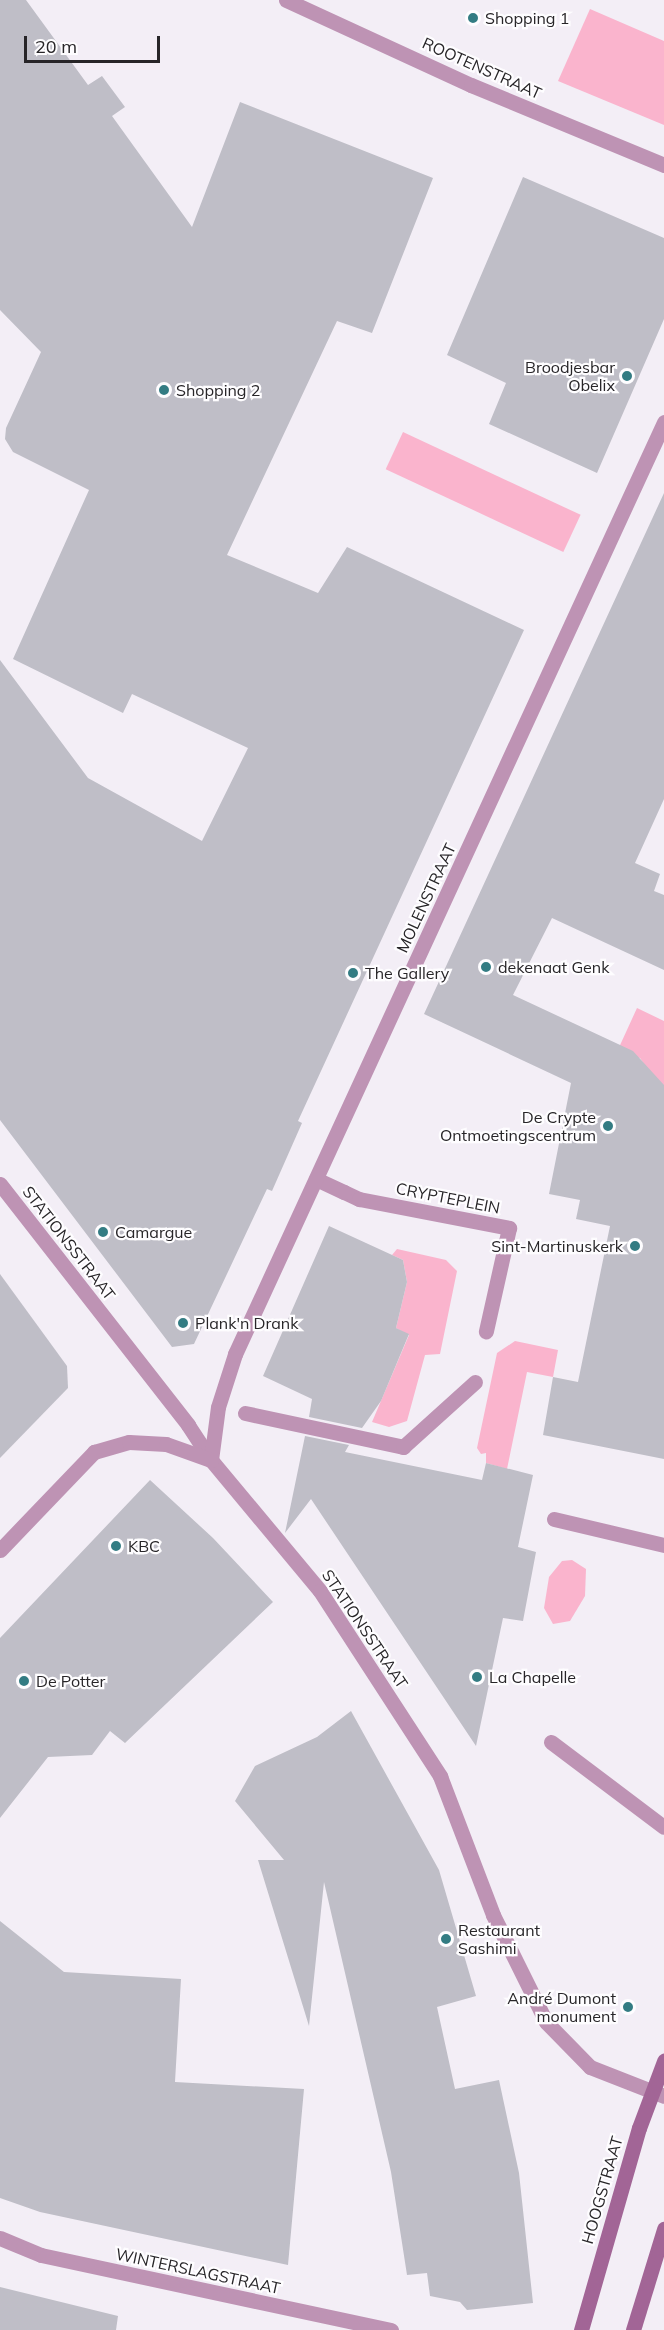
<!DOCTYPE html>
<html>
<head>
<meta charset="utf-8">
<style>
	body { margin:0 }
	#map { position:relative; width:664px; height:2330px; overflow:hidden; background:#f3eef6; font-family:Mulish,sans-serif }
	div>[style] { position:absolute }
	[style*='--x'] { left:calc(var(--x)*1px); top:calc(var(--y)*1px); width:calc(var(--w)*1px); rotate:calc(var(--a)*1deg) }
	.green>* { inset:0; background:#fab4cd; transform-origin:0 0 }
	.building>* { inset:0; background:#bfbec7 }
	.pedestrian>* { height:15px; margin:-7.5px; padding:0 7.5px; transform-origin:7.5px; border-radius:7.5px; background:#be93b4 }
	.minor>* { height:15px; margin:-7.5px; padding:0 7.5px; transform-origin:7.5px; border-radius:7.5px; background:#be93b4 }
	.secondary>* { height:15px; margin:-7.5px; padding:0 7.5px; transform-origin:7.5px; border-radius:7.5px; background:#a26596 }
	.dots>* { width:16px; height:16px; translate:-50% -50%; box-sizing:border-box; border:3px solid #fefdff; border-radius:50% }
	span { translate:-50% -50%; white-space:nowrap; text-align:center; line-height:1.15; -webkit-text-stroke:4.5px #fefdff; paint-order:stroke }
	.poi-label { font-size:16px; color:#272528 }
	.left { translate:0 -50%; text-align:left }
	.right { translate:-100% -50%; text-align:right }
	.street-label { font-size:16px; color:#272528 }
	.scale { position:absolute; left:24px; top:36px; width:136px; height:27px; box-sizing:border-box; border:3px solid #272528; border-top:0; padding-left:8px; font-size:18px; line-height:21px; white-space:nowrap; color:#272528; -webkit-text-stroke:4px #fefdff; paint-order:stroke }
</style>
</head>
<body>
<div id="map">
	<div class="green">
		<i style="clip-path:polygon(590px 9px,664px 41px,664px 125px,558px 81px)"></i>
		<i style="left:403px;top:432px;width:196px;height:41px;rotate:25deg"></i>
		<i style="clip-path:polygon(637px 1008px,664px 1021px,664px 1094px,640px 1058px,616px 1054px)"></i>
		<i style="clip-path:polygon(397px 1249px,446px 1260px,457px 1271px,440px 1354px,425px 1355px,407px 1421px,389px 1427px,372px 1422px,409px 1335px,396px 1328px,407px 1282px,403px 1260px,392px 1255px)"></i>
		<i style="clip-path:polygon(515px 1341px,558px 1350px,553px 1377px,527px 1372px,507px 1469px,486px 1463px,486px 1453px,481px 1454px,477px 1448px,497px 1353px)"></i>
		<i style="clip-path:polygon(572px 1560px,586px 1569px,585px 1596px,570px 1621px,553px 1624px,544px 1608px,549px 1577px,562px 1561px)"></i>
	</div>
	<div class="building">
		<i style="clip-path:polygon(0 0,26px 0,88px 85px,102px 76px,125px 107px,112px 116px,192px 227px,240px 102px,433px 178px,372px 333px,337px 321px,227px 555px,318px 593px,347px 547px,524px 630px,298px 1121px,302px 1123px,272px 1191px,267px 1189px,194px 1344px,172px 1347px,0 1120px,0 660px,88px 778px,202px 841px,248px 748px,132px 694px,123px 713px,13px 659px,89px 490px,13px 452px,5px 439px,6px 428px,41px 352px,0 310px)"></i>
		<i style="clip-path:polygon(523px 177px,664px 238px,664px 319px,597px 473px,489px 424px,506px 383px,447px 355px)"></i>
		<i style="clip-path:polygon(664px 493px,664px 799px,635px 863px,660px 874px,654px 891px,664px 895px,664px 970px,552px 918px,513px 995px,633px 1051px,664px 1085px,664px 1459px,543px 1435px,553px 1377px,578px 1382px,610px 1226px,576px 1219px,580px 1200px,549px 1194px,571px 1083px,424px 1014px)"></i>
		<i style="clip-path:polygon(329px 1226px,403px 1260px,407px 1282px,396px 1328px,409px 1334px,381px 1401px,362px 1428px,309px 1417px,312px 1399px,263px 1376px)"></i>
		<i style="clip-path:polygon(0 1274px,67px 1366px,68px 1388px,0 1458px)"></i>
		<i style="clip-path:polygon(305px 1436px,349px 1445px,345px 1452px,482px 1480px,486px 1463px,533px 1475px,518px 1547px,536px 1552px,523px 1621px,503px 1618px,476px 1746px,311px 1499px,285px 1533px)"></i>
		<i style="clip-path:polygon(150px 1480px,213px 1538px,273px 1602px,125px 1743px,110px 1731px,92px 1755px,48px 1757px,0 1818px,0 1638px)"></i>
		<i style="clip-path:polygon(351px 1711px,439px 1870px,476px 1996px,437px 2007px,455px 2089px,499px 2080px,519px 2173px,533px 2303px,467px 2310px,460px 2302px,430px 2296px,427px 2273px,407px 2275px,391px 2172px,324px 1882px,309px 2026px,258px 1860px,284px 1860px,235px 1801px,255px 1766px,317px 1737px)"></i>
		<i style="clip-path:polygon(0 1921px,64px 1972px,181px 1979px,175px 2082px,304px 2089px,288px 2265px,40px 2212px,0 2198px)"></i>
		<i style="clip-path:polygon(0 2287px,118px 2316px,116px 2330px,0 2330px)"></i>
	</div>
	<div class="pedestrian">
		<i style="--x:286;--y:0;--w:204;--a:24.7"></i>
		<i style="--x:471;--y:85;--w:209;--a:22.5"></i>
		<i style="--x:0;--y:1184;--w:306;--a:52"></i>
		<i style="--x:344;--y:1192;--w:17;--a:25"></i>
		<i style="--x:359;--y:1199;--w:153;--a:10.9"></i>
		<i style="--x:509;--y:1228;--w:106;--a:102.6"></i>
		<i style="--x:245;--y:1413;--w:162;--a:12.1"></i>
		<i style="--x:403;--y:1447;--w:97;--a:-42.1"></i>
		<i style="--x:554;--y:1519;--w:113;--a:13.3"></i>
		<i style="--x:551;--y:1742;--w:141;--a:37"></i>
	</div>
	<div class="minor">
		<i style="--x:316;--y:1179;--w:31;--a:25"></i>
		<i style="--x:188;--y:1425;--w:42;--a:56.7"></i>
		<i style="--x:211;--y:1460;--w:170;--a:50.2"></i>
		<i style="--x:320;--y:1591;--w:221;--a:57"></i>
		<i style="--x:440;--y:1776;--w:149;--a:69.1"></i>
		<i style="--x:493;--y:1915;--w:119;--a:63.6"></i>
		<i style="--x:546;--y:2022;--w:63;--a:45.6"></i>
		<i style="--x:590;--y:2067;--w:79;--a:21.4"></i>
		<i style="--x:211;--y:1460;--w:53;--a:-82.5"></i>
		<i style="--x:218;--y:1407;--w:56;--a:-72.2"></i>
		<i style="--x:235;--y:1354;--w:1026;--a:-65.28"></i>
		<i style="--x:0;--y:1550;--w:136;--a:-46.2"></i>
		<i style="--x:94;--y:1452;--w:36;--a:-16"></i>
		<i style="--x:129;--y:1442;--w:37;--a:3"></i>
		<i style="--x:166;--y:1444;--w:48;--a:19.6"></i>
		<i style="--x:0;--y:2238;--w:44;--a:22.5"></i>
		<i style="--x:41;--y:2255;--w:358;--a:12.1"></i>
	</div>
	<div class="secondary">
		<i style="--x:581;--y:2330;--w:210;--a:-74"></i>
		<i style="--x:639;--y:2128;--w:72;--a:-69.5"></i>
		<i style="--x:633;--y:2330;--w:106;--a:-72.9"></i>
	</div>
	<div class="dots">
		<i style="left:473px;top:18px;background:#337c83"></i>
		<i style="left:627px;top:376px;background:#337c83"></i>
		<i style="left:164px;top:390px;background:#337c83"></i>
		<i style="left:486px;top:967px;background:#337c83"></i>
		<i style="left:353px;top:973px;background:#337c83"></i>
		<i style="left:608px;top:1126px;background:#337c83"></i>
		<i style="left:103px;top:1232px;background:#337c83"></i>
		<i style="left:635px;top:1246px;background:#337c83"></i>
		<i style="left:183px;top:1323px;background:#337c83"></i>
		<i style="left:116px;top:1546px;background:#337c83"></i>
		<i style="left:477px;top:1677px;background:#337c83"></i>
		<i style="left:24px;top:1681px;background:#337c83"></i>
		<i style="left:446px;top:1939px;background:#337c83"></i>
		<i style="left:628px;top:2007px;background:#337c83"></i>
	</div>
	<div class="poi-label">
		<span class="left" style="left:485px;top:18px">Shopping 1</span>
		<span class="right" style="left:615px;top:376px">Broodjesbar<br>Obelix</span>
		<span class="left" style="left:176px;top:390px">Shopping 2</span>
		<span class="left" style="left:498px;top:967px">dekenaat Genk</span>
		<span class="left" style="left:365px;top:973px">The Gallery</span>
		<span class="right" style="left:596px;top:1126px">De Crypte<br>Ontmoetingscentrum</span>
		<span class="left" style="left:115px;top:1232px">Camargue</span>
		<span class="right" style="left:623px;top:1246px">Sint-Martinuskerk</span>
		<span class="left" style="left:195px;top:1323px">Plank'n Drank</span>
		<span class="left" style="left:128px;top:1546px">KBC</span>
		<span class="left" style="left:489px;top:1677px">La Chapelle</span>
		<span class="left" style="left:36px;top:1681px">De Potter</span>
		<span class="left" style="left:458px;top:1939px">Restaurant<br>Sashimi</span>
		<span class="right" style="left:616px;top:2007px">André Dumont<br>monument</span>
	</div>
	<div class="street-label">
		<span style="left:482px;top:68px;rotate:24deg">ROOTENSTRAAT</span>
		<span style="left:426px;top:898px;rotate:-65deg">MOLENSTRAAT</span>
		<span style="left:448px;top:1198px;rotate:11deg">CRYPTEPLEIN</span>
		<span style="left:69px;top:1243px;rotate:52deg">STATIONSSTRAAT</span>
		<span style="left:365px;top:1629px;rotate:56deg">STATIONSSTRAAT</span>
		<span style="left:602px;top:2190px;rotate:-74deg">HOOGSTRAAT</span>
		<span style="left:198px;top:2271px;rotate:12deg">WINTERSLAGSTRAAT</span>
	</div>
	<div class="scale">20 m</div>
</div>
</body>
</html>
